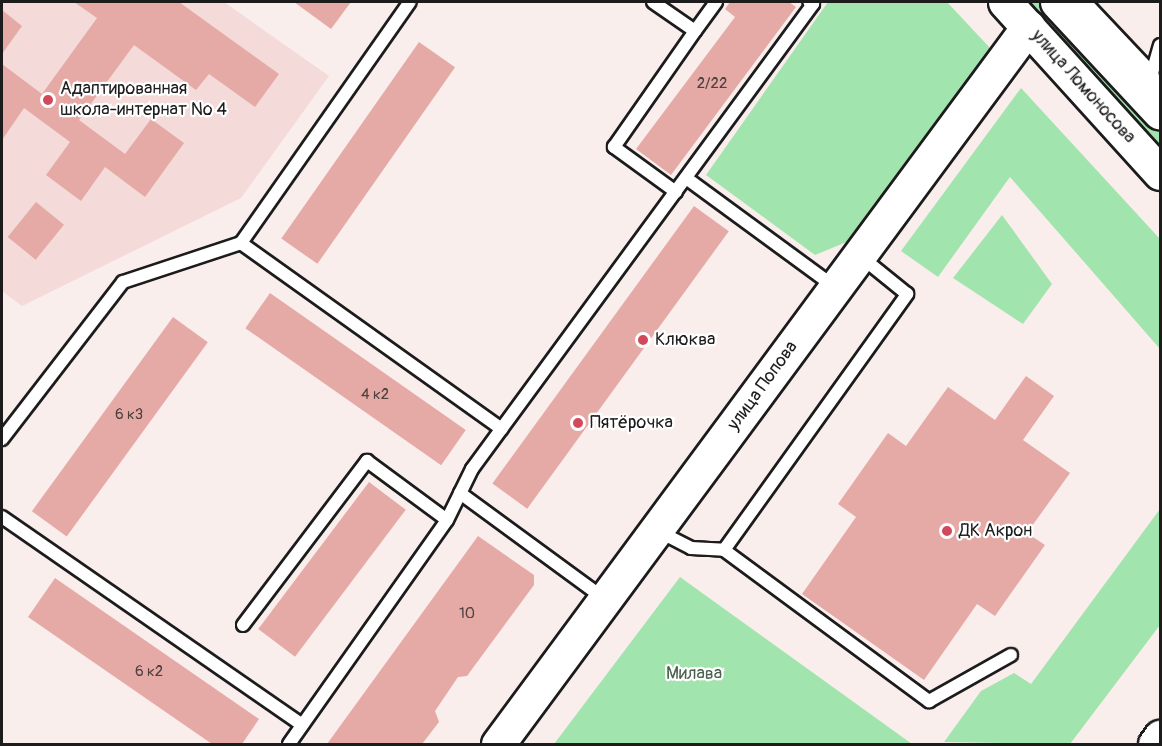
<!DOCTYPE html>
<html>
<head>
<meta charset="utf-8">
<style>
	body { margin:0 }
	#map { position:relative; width:1162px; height:746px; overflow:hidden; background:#faeeed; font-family:Pangolin,sans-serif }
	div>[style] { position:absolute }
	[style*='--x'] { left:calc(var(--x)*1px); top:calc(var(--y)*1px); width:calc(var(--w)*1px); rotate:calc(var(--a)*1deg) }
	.built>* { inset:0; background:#f4dad8 }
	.green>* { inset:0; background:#a2e4ad }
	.building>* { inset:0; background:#e5aaa6; transform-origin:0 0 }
	.roads { filter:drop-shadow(2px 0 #1c1c1c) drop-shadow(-2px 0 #1c1c1c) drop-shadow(0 2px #1c1c1c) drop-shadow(0 -2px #1c1c1c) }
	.lane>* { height:12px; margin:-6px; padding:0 6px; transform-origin:6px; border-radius:6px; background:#fff }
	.secondary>* { height:33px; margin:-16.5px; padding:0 16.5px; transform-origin:16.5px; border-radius:16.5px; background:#fff }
	.dots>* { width:16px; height:16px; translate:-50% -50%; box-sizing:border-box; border:3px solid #fff; border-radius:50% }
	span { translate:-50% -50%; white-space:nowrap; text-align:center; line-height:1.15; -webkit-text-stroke:4.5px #fff; paint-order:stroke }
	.number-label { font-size:15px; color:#4e403e }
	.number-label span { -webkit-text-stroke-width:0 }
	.street-label { font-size:18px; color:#1c1c1c }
	.poi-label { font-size:18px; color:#1c1c1c }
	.left { translate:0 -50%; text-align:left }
	.park-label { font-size:18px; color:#4b624f }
	.frame { position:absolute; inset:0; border:3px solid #1c1c1c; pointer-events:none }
</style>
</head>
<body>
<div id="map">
	<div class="built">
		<i style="clip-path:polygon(2px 2px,224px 2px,329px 76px,241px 198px,22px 306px,2px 291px)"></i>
	</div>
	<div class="green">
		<i style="clip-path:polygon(828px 2px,947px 2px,991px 49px,849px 241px,815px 255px,706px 175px)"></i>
		<i style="clip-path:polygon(1019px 2px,1041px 2px,1160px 133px,1160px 156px)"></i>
		<i style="clip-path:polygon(1021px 88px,1160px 239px,1160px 349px,1010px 177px,938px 277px,901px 251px)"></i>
		<i style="clip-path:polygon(1002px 215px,1052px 284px,1023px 324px,953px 278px)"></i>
		<i style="clip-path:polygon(1160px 509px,1160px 625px,1070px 744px,944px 742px,981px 691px,1014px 673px,1031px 684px)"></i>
		<i style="clip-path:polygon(680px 577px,912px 744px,554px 744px)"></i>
	</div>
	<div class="building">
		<i style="clip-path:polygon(74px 2px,179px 2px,279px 74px,255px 107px,209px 74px,196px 90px,134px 45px,79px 120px,125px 154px,151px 119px,184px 143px,145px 197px,105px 167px,81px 201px,46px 175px,70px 142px,24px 108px,2px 140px,2px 64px,42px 94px,97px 18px)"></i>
		<i style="clip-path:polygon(294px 2px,351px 2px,331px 29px)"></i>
		<i style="clip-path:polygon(730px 2px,789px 2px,796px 7px,671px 175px,636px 149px,735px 17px,725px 9px)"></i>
		<i style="clip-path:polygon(2px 10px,22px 26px,2px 54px)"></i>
		<i style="left:419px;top:42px;width:44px;height:240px;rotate:35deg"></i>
		<i style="left:36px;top:202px;width:36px;height:45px;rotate:39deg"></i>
		<i style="left:694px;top:206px;width:43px;height:343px;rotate:36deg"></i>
		<i style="left:270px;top:293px;width:239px;height:43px;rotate:35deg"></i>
		<i style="left:173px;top:317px;width:43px;height:240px;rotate:36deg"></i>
		<i style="clip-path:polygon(1026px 376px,1054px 396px,1023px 440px,1070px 473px,1027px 533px,1045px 545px,995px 616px,977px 604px,924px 680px,802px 594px,856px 517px,838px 504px,888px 433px,906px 446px,948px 387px,995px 420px)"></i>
		<i style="left:369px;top:482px;width:46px;height:184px;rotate:37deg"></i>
		<i style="clip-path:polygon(478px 536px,534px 575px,534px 585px,467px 676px,458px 677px,435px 711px,439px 722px,422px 744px,327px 744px)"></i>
		<i style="clip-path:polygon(55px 578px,259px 719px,242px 744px,212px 744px,28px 617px)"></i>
	</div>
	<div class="roads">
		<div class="lane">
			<i style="--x:653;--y:2;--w:51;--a:34.6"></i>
			<i style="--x:695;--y:31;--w:36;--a:-54"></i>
			<i style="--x:1070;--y:2;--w:17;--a:7"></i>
			<i style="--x:1087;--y:4;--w:95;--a:46.7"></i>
			<i style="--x:1152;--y:73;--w:28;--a:73"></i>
			<i style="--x:1152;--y:73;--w:29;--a:-74"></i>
			<i style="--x:686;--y:178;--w:185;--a:36.2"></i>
			<i style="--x:676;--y:192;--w:77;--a:-144"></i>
			<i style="--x:614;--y:147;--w:141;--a:-55.1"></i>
			<i style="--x:241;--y:243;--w:294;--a:-55"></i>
			<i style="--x:2;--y:439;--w:198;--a:-52.4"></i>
			<i style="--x:123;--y:282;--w:124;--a:-18.3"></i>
			<i style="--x:241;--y:243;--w:320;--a:35.5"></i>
			<i style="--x:460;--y:493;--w:180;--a:36.2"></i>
			<i style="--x:2;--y:517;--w:365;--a:34.7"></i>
			<i style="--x:658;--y:531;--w:37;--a:27"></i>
			<i style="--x:691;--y:548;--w:33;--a:3"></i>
			<i style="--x:724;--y:550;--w:315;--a:-54.4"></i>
			<i style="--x:907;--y:294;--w:60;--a:-141"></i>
			<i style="--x:724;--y:550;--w:255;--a:36.4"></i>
			<i style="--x:929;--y:701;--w:94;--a:-29.3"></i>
			<i style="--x:243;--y:625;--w:206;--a:-52.9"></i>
			<i style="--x:367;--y:461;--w:99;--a:36.4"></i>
			<i style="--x:289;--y:744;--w:274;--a:-54.8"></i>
			<i style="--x:447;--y:520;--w:57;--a:-63.9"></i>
			<i style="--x:472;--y:469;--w:577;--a:-53.75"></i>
			<i style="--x:813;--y:4;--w:4;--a:-153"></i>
		</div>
		<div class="secondary">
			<i style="--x:1005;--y:2;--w:231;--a:47.8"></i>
			<i style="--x:1057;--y:2;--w:151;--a:47.1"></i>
			<i style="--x:498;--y:744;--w:892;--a:-53.53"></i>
			<i style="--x:1155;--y:744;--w:9;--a:-54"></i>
		</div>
	</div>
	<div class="dots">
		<i style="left:48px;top:100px;background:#d1495b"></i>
		<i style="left:643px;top:340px;background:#d1495b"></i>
		<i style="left:578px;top:423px;background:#d1495b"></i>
		<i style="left:947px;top:531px;background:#d1495b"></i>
	</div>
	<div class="number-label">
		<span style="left:712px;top:84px">2/22</span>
		<span style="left:375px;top:395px">4 к2</span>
		<span style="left:129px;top:415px">6 к3</span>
		<span style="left:467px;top:614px">10</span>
		<span style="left:149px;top:672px">6 к2</span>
	</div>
	<div class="street-label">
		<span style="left:1083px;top:87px;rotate:48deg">улица Ломоносова</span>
		<span style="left:763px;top:386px;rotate:-54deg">улица Попова</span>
	</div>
	<div class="poi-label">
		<span class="left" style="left:60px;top:100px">Адаптированная<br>школа-интернат № 4</span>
		<span class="left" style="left:655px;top:340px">Клюква</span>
		<span class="left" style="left:590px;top:423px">Пятёрочка</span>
		<span class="left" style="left:959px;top:531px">ДК Акрон</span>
	</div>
	<div class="park-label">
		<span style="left:694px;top:674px">Милава</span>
	</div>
	<div class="frame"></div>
</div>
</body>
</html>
